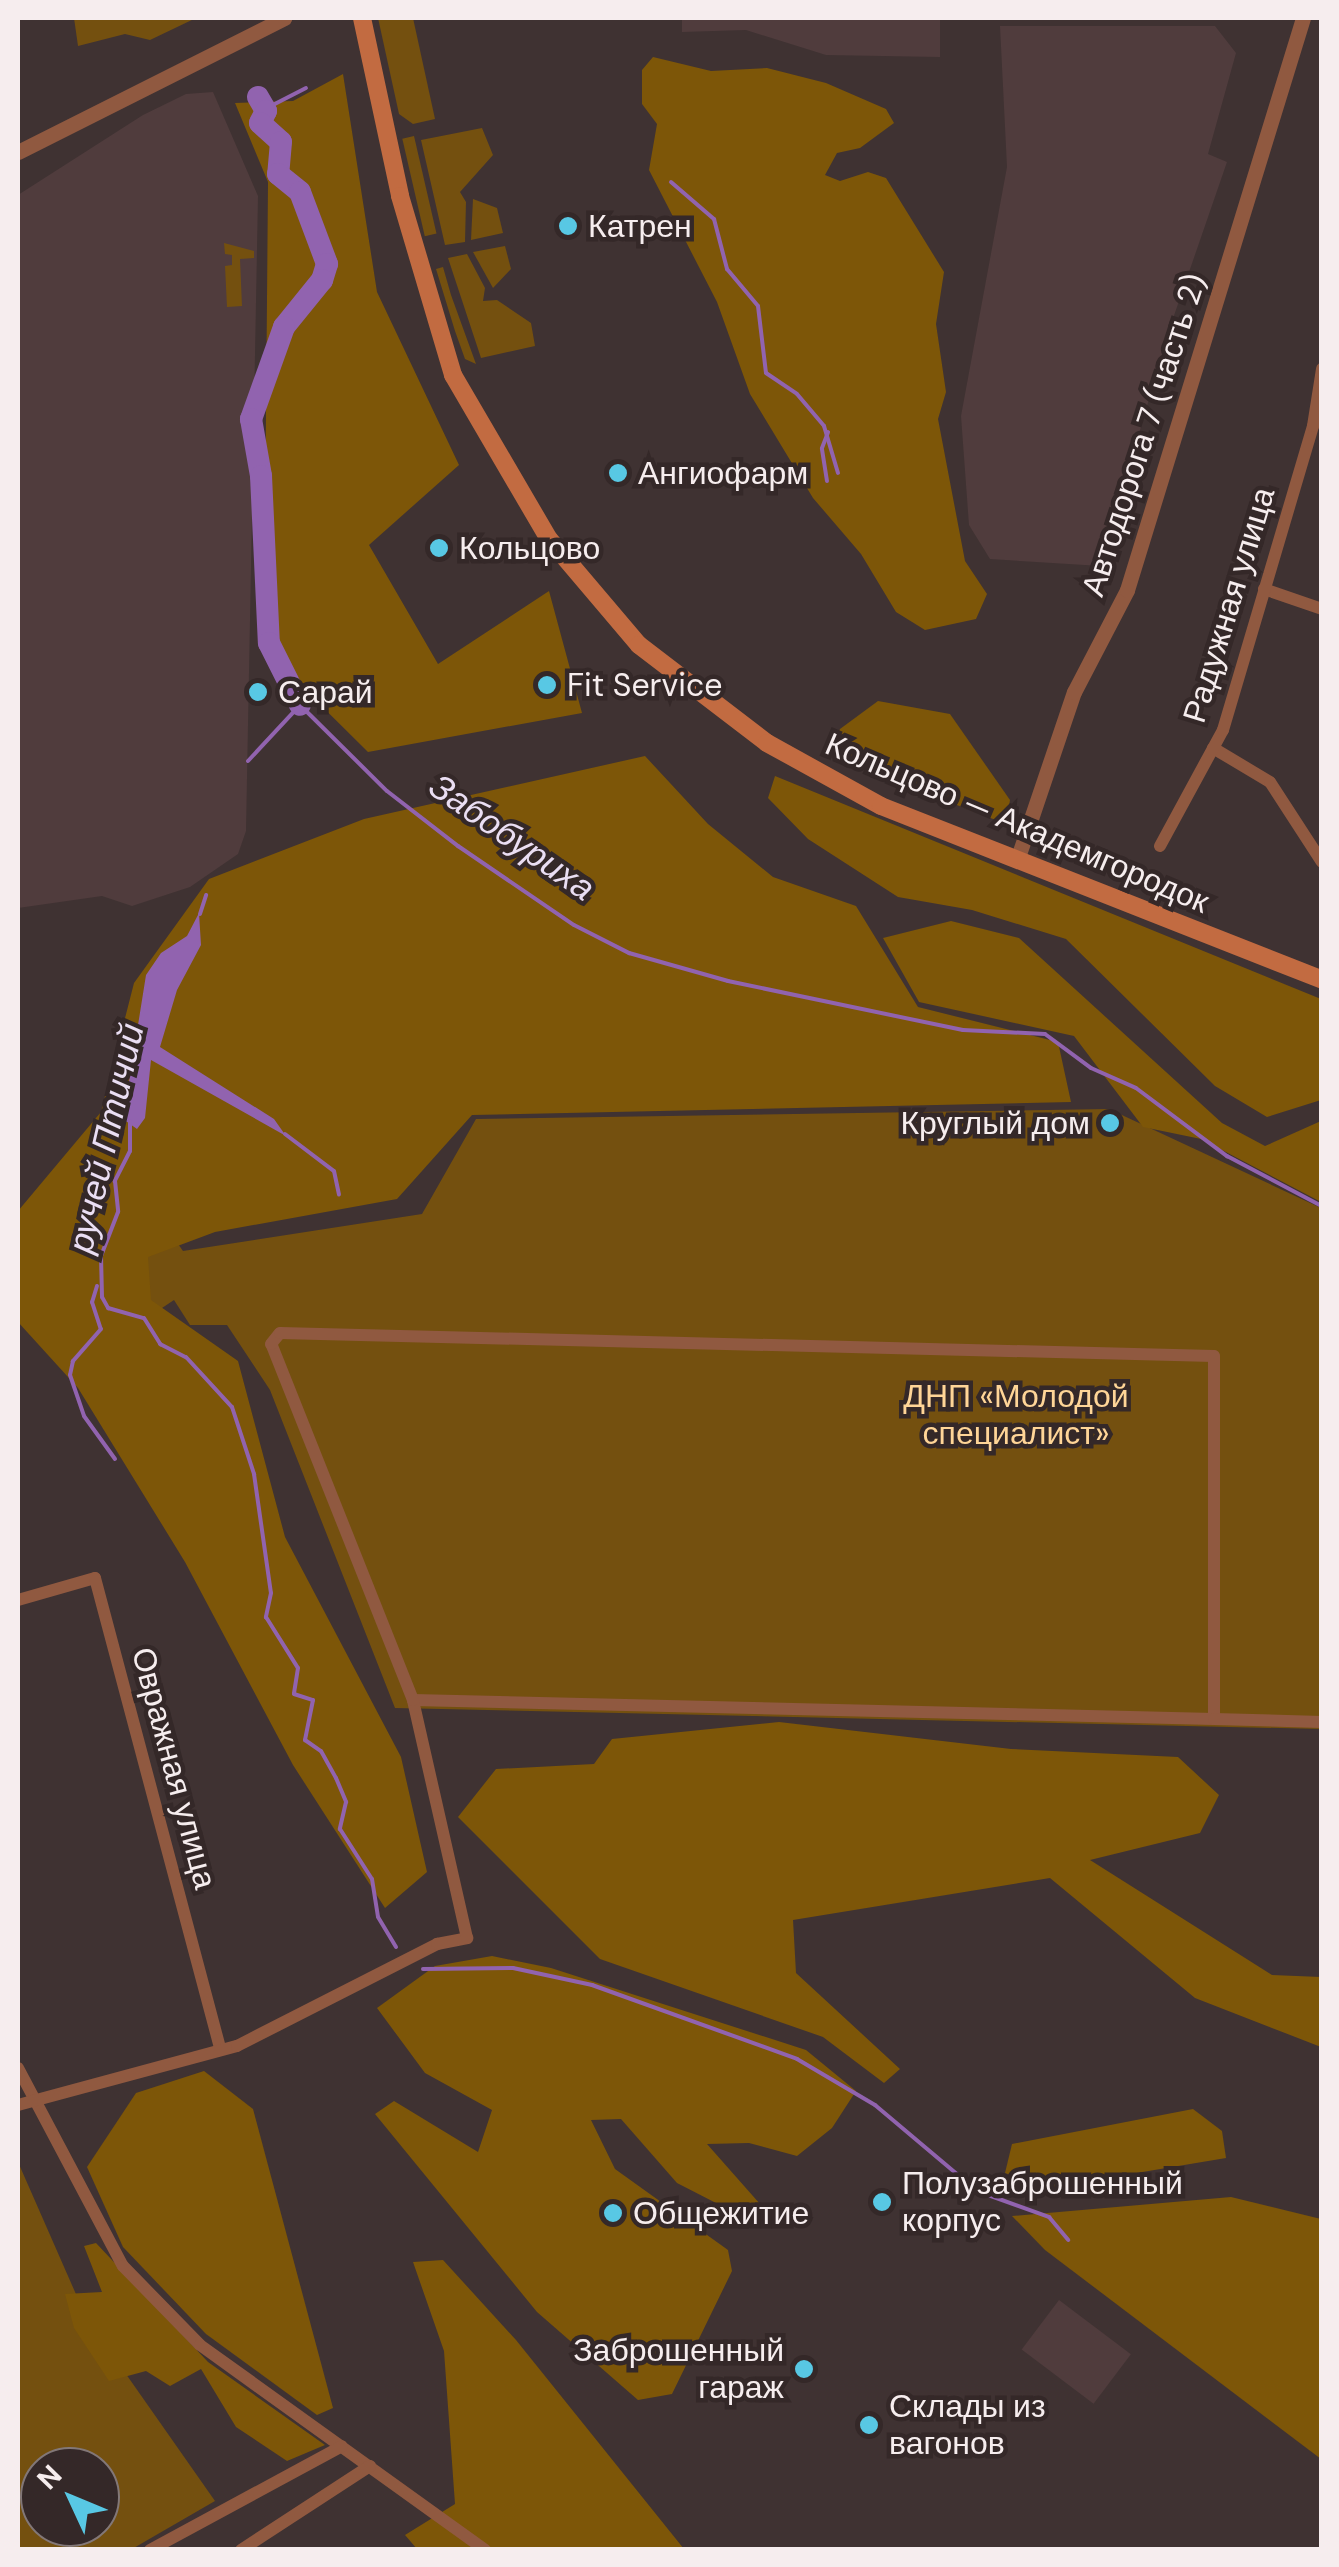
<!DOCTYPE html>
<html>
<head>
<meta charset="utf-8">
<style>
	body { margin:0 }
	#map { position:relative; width:1339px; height:2567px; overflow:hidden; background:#3f3232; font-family:"DM Sans",sans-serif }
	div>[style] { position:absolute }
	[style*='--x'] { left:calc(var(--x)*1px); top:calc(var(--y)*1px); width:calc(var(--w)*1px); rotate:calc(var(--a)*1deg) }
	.built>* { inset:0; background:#503c3d; transform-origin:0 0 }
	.green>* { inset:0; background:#74500f; transform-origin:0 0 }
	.forest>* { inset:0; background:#7d5608 }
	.water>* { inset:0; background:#9163af }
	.stream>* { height:4px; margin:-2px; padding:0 2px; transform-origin:2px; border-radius:2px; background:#9163af }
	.river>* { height:22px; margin:-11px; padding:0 11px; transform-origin:11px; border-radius:11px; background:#9163af }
	.minor>* { height:12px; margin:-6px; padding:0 6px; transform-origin:6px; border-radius:6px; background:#905940 }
	.tertiary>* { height:15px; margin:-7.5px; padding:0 7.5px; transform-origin:7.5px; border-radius:7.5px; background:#905940 }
	.secondary>* { height:18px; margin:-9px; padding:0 9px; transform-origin:9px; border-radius:9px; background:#c26b41 }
	.dots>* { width:28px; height:28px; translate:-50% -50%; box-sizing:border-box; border:5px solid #342828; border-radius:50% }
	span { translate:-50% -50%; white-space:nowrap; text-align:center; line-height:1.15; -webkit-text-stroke:9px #342828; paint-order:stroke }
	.poi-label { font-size:32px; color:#f6edee }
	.left { translate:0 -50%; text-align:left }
	.right { translate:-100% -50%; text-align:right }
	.street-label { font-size:32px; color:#f6edee }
	.park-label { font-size:32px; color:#ffd597 }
	.water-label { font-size:35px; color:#eadef3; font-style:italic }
	.frame { position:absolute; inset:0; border:20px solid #f6edee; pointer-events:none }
	.north { position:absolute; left:20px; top:2447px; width:100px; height:100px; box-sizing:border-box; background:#342828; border:2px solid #827777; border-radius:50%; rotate:314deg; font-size:28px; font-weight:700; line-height:40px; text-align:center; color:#f6edee }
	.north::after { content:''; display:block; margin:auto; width:35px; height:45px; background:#58c8e4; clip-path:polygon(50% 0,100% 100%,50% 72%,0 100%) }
</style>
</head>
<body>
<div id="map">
	<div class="built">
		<i style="clip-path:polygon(682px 18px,940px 18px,940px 57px,826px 55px,746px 30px,682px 32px)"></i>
		<i style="clip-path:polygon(1000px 26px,1215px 26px,1236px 53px,1208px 154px,1227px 162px,1168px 333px,1101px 566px,990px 559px,969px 525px,961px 416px,1007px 167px)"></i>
		<i style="clip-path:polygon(213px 92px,258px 196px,246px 831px,238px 854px,190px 887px,132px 906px,102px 896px,18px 908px,18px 195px,143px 115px,186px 94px)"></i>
		<i style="left:1059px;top:2300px;width:90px;height:62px;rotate:37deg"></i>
	</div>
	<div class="green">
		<i style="clip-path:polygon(74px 18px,196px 18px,150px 40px,125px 34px,78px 46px)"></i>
		<i style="clip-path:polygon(378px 18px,413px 18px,435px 119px,413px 124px,399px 114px)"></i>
		<i style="clip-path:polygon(482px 128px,493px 155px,460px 192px,466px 202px,465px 242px,445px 245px,421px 140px)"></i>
		<i style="left:414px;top:136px;width:100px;height:12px;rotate:77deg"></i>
		<i style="clip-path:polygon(473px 199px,497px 208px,503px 233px,471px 240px)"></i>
		<i style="clip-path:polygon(224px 243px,254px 251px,254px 258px,240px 259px,242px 306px,227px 307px,225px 266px,232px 265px,232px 255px,225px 254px)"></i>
		<i style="clip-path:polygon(505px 246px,511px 269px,493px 288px,473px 252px)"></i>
		<i style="clip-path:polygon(467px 254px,485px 288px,483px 301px,497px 300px,531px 323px,535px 346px,481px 358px,448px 258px)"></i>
		<i style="clip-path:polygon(443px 267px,451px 295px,476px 364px,465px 359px,455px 331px,436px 269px)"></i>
		<i style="clip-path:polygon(1109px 1109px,1321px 1208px,1321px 1729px,395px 1708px,270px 1390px,227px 1325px,190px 1325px,174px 1300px,153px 1314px,122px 1265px,171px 1234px,183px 1251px,422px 1214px,476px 1119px)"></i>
		<i style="clip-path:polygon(evenodd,18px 2162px,86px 2317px,215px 2501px,132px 2549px,18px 2549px,18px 2162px,40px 2467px,100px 2467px,100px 2527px,40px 2527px,40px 2467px)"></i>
	</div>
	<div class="forest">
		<i style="clip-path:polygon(653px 57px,711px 71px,767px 68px,826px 83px,886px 109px,894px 123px,860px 148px,837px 153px,825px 175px,840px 181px,868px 172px,886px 178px,944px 272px,936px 324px,946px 392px,938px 419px,965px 561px,987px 594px,976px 619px,925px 630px,896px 612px,861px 554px,813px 498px,750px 394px,717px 302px,649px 170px,657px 124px,642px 104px,642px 70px)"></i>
		<i style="clip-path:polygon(343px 74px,377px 292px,459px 465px,369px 545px,438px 664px,549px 591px,582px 713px,368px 752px,264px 649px,268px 182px,235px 103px,293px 101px)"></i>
		<i style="clip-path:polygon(878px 701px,950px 714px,1010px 800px,1006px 824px,830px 756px,840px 729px)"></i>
		<i style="clip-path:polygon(645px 756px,708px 824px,773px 877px,856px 906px,918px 1007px,1058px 1042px,1071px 1102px,472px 1115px,397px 1199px,215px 1232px,148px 1257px,151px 1300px,238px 1361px,285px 1537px,401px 1757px,427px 1872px,385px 1908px,293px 1765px,185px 1562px,78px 1388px,18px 1322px,18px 1211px,101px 1112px,134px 983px,209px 879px,364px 819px)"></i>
		<i style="clip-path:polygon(775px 776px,1321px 999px,1321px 1100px,1267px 1117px,1215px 1086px,1066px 939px,972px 910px,898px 897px,808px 839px,768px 798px)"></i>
		<i style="clip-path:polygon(951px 921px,1019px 938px,1222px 1123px,1265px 1146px,1321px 1121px,1321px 1202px,1201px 1139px,1143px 1127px,1074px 1036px,919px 1002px,883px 938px)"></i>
		<i style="clip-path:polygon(779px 1722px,1011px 1749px,1178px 1757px,1219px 1795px,1200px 1833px,1090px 1860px,1272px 1975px,1321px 1977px,1321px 2047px,1195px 1998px,1050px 1878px,793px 1920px,796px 1973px,900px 2069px,884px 2083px,823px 2037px,600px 1959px,458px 1817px,496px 1769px,594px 1764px,612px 1739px)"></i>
		<i style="clip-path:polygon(492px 1956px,551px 1968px,806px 2050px,856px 2091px,832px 2128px,797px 2156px,749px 2143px,707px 2144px,760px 2204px,753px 2222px,677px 2183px,621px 2119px,591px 2120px,615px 2169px,728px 2250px,732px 2271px,672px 2394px,638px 2400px,537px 2312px,375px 2114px,394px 2101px,478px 2152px,492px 2110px,425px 2073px,377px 2008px,435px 1966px)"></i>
		<i style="clip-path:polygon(204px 2071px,253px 2109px,333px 2408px,317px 2415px,206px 2334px,123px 2247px,87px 2167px,136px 2093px)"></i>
		<i style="clip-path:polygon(1193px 2109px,1222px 2131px,1226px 2158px,1047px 2188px,1005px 2173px,1012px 2144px)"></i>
		<i style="clip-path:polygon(1231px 2197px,1321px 2219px,1321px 2459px,1045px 2250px,1012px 2216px)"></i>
		<i style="clip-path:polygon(96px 2243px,208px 2362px,325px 2445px,287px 2461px,236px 2427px,201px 2369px,170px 2386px,146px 2371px,109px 2381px,74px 2328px,65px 2294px,102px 2292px,84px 2246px)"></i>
		<i style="clip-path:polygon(443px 2260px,516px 2340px,684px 2549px,417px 2549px,405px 2535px,455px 2504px,444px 2351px,413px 2262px)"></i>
	</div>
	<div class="water">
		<i style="clip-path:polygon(199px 913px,201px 945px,177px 990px,160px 1047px,274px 1119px,286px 1136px,151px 1060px,145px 1118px,137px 1129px,123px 1119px,146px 975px,161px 953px,187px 936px)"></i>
	</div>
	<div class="stream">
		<i style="--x:265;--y:109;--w:46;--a:-27.1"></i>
		<i style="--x:671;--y:182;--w:57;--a:40.7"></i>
		<i style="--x:714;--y:219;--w:52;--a:75.4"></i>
		<i style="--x:727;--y:269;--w:48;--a:50"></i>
		<i style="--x:758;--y:306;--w:67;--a:83.2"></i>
		<i style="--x:766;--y:373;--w:37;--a:34"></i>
		<i style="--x:797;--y:394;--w:42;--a:49.8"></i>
		<i style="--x:824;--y:426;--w:49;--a:73.4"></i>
		<i style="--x:827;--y:481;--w:33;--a:-99"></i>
		<i style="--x:822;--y:448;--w:17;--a:-69"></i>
		<i style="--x:248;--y:761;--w:76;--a:-47.1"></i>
		<i style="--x:300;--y:705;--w:122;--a:44.7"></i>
		<i style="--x:387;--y:791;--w:90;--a:37.8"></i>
		<i style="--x:458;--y:846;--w:140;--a:34.3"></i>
		<i style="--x:574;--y:925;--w:62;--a:27"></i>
		<i style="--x:629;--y:953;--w:103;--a:15.8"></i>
		<i style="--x:728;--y:981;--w:240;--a:11.8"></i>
		<i style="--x:963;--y:1030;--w:82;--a:2.8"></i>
		<i style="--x:1045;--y:1034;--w:57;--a:36.5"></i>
		<i style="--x:1091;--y:1068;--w:49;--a:24"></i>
		<i style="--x:1136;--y:1088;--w:114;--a:36.8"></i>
		<i style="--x:1227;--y:1156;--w:107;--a:27.8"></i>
		<i style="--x:200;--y:914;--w:20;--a:-72"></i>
		<i style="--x:130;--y:1121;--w:30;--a:90"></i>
		<i style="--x:130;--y:1151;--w:34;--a:117"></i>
		<i style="--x:115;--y:1181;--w:31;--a:84"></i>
		<i style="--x:118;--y:1212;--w:47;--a:111.1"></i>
		<i style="--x:101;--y:1256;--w:41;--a:88.6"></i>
		<i style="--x:102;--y:1297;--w:13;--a:61"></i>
		<i style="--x:108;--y:1308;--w:37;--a:16"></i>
		<i style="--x:144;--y:1318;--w:31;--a:58"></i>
		<i style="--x:160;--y:1344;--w:29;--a:27"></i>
		<i style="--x:186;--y:1357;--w:68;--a:47.4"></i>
		<i style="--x:232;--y:1407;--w:71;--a:71.8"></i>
		<i style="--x:254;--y:1474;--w:120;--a:81.9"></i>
		<i style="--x:271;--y:1593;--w:25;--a:102"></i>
		<i style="--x:266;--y:1617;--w:60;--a:57.9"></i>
		<i style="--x:298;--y:1668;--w:26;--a:99"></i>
		<i style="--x:294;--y:1694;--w:20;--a:18"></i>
		<i style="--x:313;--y:1700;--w:41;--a:101.3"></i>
		<i style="--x:305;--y:1740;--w:19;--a:35"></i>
		<i style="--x:321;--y:1751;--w:31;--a:61"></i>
		<i style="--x:336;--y:1778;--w:26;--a:67"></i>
		<i style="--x:346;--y:1802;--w:28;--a:103"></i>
		<i style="--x:340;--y:1829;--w:59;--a:57.4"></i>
		<i style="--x:372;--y:1879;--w:38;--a:81"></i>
		<i style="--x:378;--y:1917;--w:35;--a:59"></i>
		<i style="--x:285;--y:1134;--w:61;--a:37.1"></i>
		<i style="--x:334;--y:1171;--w:24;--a:78"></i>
		<i style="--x:97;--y:1286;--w:17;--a:107"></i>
		<i style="--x:92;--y:1302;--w:28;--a:72"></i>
		<i style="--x:101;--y:1329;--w:43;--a:131.2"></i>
		<i style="--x:73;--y:1361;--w:14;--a:102"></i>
		<i style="--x:70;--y:1375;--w:43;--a:71.1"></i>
		<i style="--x:84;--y:1416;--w:53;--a:54.2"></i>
		<i style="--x:423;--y:1969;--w:90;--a:-0.6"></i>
		<i style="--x:513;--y:1968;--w:81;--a:12.1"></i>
		<i style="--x:592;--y:1985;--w:218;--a:19.8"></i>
		<i style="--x:797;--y:2059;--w:91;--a:30.5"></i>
		<i style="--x:875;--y:2105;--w:133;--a:40.1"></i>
		<i style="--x:977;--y:2191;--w:77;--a:19.9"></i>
		<i style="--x:1049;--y:2217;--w:30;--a:50"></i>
	</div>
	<div class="river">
		<i style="--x:258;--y:97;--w:16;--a:60"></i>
		<i style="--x:266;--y:111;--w:13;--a:117"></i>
		<i style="--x:260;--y:123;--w:28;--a:42"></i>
		<i style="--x:281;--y:142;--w:32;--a:95"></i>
		<i style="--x:278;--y:174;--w:28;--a:39"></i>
		<i style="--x:300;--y:192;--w:77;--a:69.4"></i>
		<i style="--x:327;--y:264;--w:17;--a:107"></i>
		<i style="--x:322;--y:280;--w:60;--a:129"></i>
		<i style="--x:284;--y:327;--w:98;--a:109.7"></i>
		<i style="--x:251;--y:419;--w:58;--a:80"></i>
		<i style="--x:261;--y:476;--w:167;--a:87.3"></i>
		<i style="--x:269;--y:643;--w:69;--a:63.4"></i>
	</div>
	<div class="minor">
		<i style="--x:1264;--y:589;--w:61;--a:19"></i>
		<i style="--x:1213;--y:748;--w:66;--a:30.8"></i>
		<i style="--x:1270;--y:782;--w:95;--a:57"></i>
		<i style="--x:1160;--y:846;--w:132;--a:-61.5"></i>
		<i style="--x:1223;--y:730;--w:317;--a:-73.5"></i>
		<i style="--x:1313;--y:426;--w:58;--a:-81"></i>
		<i style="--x:18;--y:1600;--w:80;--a:-15.9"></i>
		<i style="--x:95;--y:1578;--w:487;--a:75.1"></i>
		<i style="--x:413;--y:1700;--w:801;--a:1.36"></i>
		<i style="--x:18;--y:2068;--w:224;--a:62.1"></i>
		<i style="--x:123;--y:2266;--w:110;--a:45.7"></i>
		<i style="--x:200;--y:2345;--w:351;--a:35.7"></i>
		<i style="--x:18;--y:2105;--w:227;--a:-15.1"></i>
		<i style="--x:237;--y:2046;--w:225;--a:-27"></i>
		<i style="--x:437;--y:1944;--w:31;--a:-11"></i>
		<i style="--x:467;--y:1938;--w:244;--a:-102.8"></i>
		<i style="--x:413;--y:1700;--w:383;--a:-111.7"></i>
		<i style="--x:271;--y:1344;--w:14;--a:-51"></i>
		<i style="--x:280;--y:1333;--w:934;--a:1.41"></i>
		<i style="--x:1214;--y:1356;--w:363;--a:90"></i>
		<i style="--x:1214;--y:1719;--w:108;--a:1.6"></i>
		<i style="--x:150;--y:2550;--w:218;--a:-28.4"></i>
		<i style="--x:241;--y:2550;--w:154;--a:-33.1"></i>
	</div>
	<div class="tertiary">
		<i style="--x:18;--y:152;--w:298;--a:-26.7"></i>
		<i style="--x:1017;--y:860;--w:177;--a:-71.3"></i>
		<i style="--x:1074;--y:692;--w:115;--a:-62.5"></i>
		<i style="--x:1127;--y:590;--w:598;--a:-72.9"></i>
	</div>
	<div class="secondary">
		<i style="--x:362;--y:18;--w:182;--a:77.9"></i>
		<i style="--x:400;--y:196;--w:187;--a:73.5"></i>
		<i style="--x:453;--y:375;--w:190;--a:59.7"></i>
		<i style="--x:549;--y:539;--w:139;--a:49.7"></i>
		<i style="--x:639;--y:645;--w:161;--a:37.4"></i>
		<i style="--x:767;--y:743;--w:130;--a:28.9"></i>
		<i style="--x:881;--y:806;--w:474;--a:21.5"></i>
	</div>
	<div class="dots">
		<i style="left:568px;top:226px;background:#58c8e4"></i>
		<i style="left:618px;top:473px;background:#58c8e4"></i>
		<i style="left:439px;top:548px;background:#58c8e4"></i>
		<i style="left:547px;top:685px;background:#58c8e4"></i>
		<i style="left:258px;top:692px;background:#58c8e4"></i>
		<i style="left:1110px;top:1123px;background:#58c8e4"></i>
		<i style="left:882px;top:2202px;background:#58c8e4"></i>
		<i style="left:613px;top:2213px;background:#58c8e4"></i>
		<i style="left:804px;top:2369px;background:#58c8e4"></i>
		<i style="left:869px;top:2425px;background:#58c8e4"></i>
	</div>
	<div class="poi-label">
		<span class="left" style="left:588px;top:226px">Катрен</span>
		<span class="left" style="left:638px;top:473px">Ангиофарм</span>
		<span class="left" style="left:459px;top:548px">Кольцово</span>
		<span class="left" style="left:567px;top:685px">Fit Service</span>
		<span class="left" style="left:278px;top:692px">Сарай</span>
		<span class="right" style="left:1090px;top:1123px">Круглый дом</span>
		<span class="left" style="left:902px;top:2202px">Полузаброшенный<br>корпус</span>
		<span class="left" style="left:633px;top:2213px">Общежитие</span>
		<span class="right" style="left:784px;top:2369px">Заброшенный<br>гараж</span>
		<span class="left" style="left:889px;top:2425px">Склады из<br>вагонов</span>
	</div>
	<div class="street-label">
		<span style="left:1144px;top:435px;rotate:-72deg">Автодорога 7 (часть 2)</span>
		<span style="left:1229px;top:605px;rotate:-73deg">Радужная улица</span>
		<span style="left:1017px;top:823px;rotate:23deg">Кольцово — Академгородок</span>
		<span style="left:174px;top:1768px;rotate:75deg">Овражная улица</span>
	</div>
	<div class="park-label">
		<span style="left:1016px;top:1415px">ДНП «Молодой<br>специалист»</span>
	</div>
	<div class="water-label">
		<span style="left:512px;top:837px;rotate:35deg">Забобуриха</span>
		<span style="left:106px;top:1138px;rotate:-77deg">ручей Птичий</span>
	</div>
	<div class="frame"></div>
	<div class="north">N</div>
</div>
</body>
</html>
